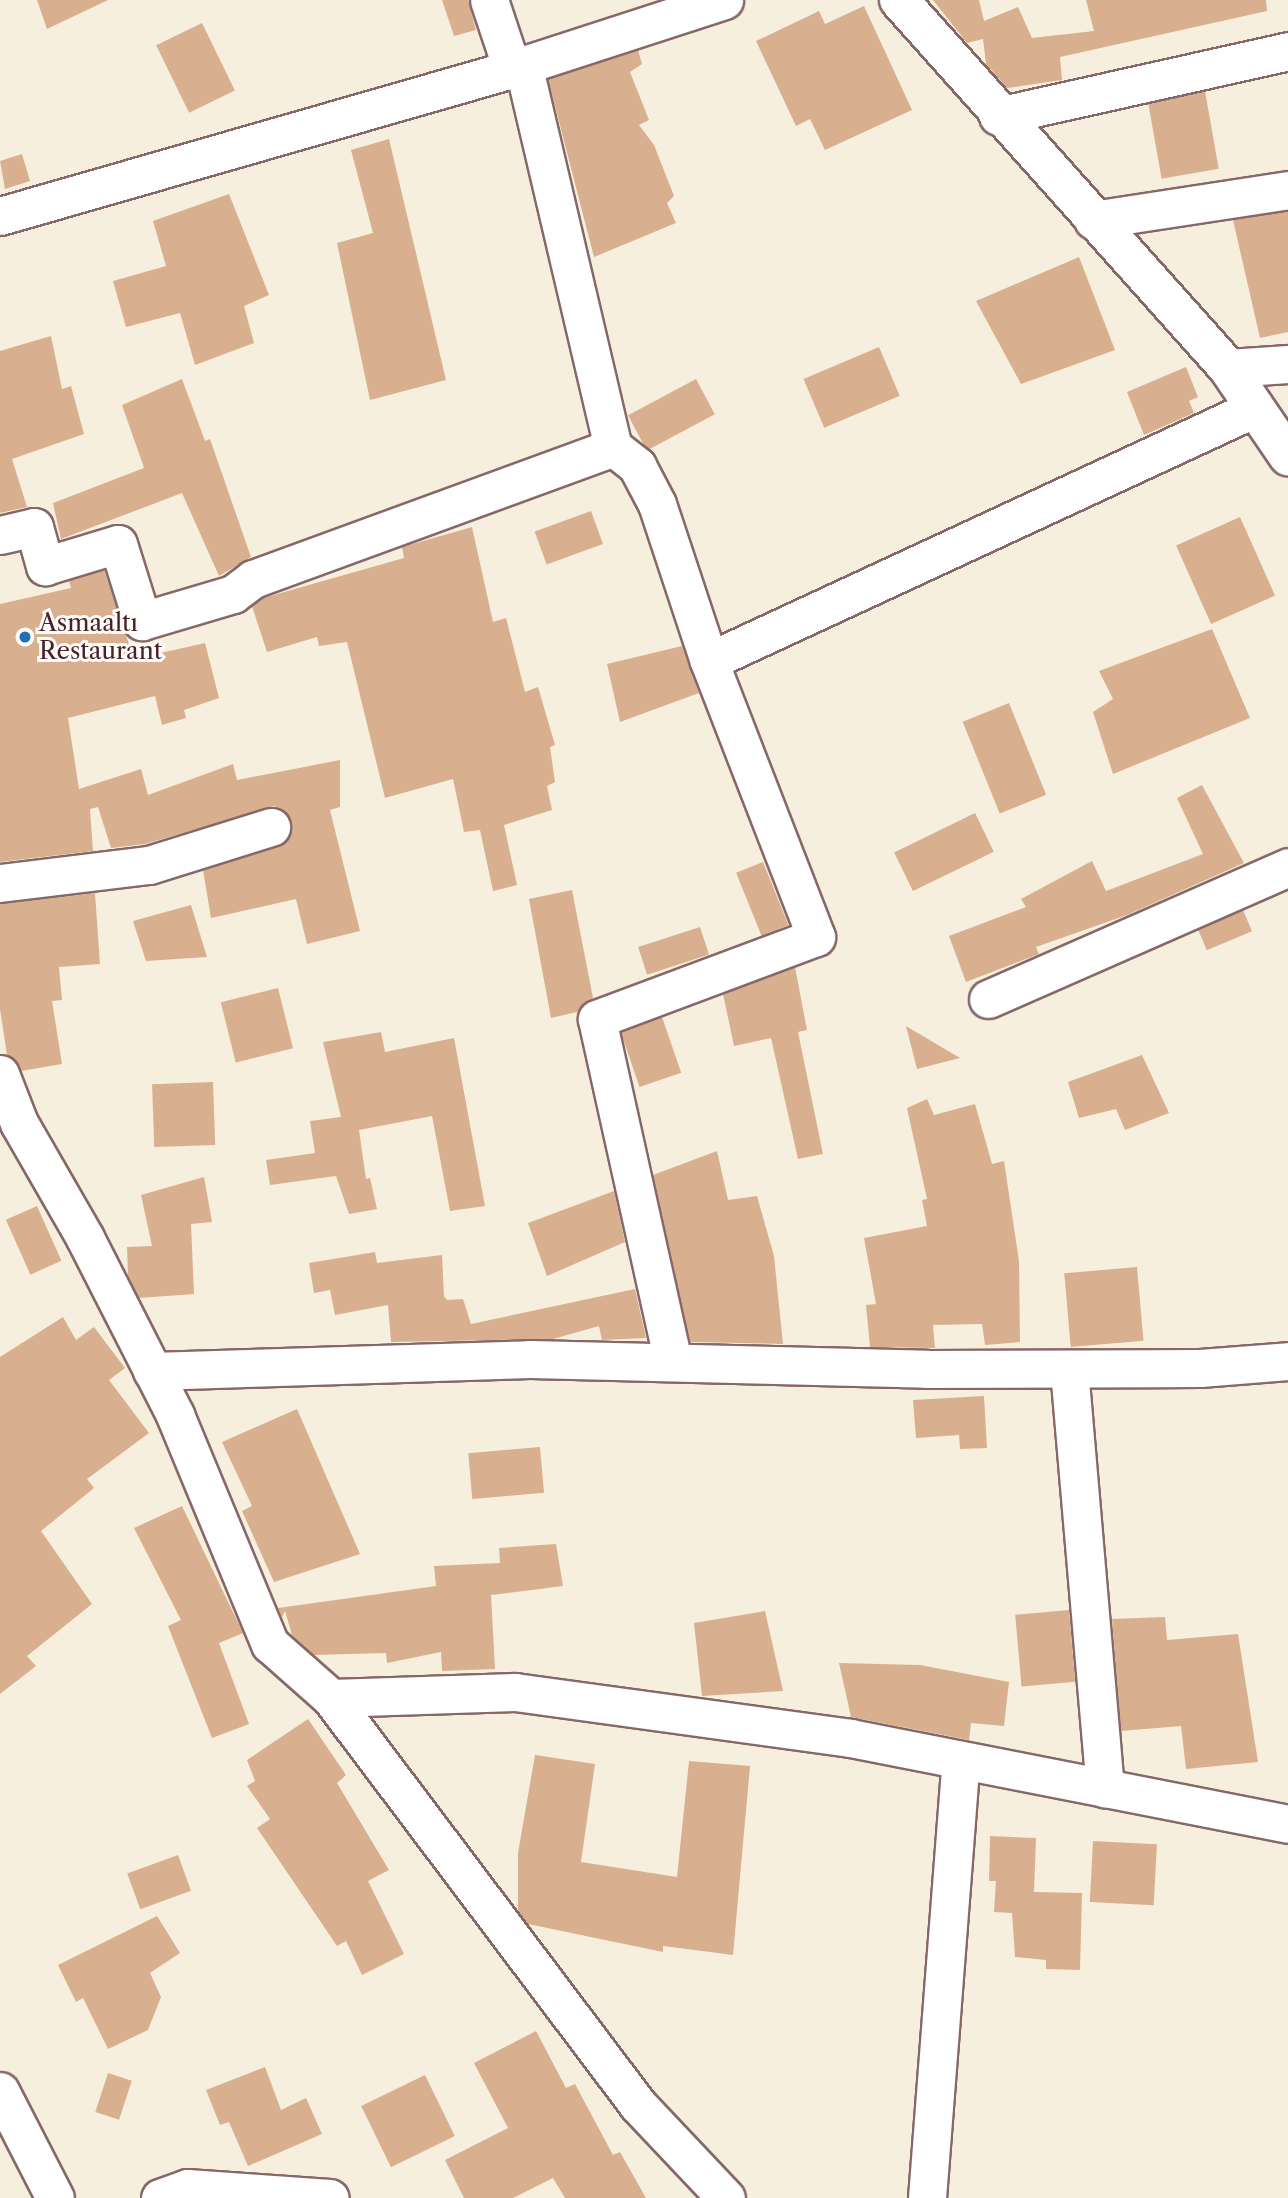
<!DOCTYPE html>
<html>
<head>
<meta charset="utf-8">
<style>
	body { margin:0 }
	#map { position:relative; width:1288px; height:2198px; overflow:hidden; background:#f7efdd; font-family:"Libre Caslon Text",serif }
	div>[style] { position:absolute }
	[style*='--x'] { left:calc(var(--x)*1px); top:calc(var(--y)*1px); width:calc(var(--w)*1px); rotate:calc(var(--a)*1deg) }
	.building>* { inset:0; background:#d9b08f; transform-origin:0 0 }
	.roads { filter:drop-shadow(2px 0 #876869) drop-shadow(-2px 0 #876869) drop-shadow(0 2px #876869) drop-shadow(0 -2px #876869) }
	.minor>* { height:37px; margin:-18.5px; padding:0 18.5px; transform-origin:18.5px; border-radius:18.5px; background:#fff }
	.tertiary>* { height:38px; margin:-19px; padding:0 19px; transform-origin:19px; border-radius:19px; background:#fff }
	.dots>* { width:19px; height:19px; translate:-50% -50%; box-sizing:border-box; border:4px solid #fdfcf7; border-radius:50% }
	span { translate:-50% -50%; white-space:nowrap; text-align:center; line-height:1.15; -webkit-text-stroke:6px #fdfcf7; paint-order:stroke }
	.poi-label { font-size:24px; color:#4a1f2b }
	.left { translate:0 -50%; text-align:left }
</style>
</head>
<body>
<div id="map">
	<div class="building">
		<i style="clip-path:polygon(37px 0,108px 0,47px 29px)"></i>
		<i style="clip-path:polygon(442px 0,468px 0,476px 30px,454px 36px)"></i>
		<i style="clip-path:polygon(933px 0,979px 0,984px 21px,1018px 7px,1032px 38px,1094px 31px,1086px 0,1266px 0,1267px 11px,1060px 57px,1062px 80px,1007px 88px,986px 64px,983px 39px,967px 43px)"></i>
		<i style="clip-path:polygon(864px 6px,912px 110px,825px 150px,810px 119px,796px 126px,756px 41px,819px 11px,825px 24px)"></i>
		<i style="left:202px;top:23px;width:75px;height:51px;rotate:64deg"></i>
		<i style="clip-path:polygon(638px 50px,642px 64px,630px 72px,649px 120px,639px 125px,654px 145px,674px 196px,667px 203px,676px 223px,594px 257px,548px 79px)"></i>
		<i style="left:1205px;top:91px;width:79px;height:58px;rotate:80deg"></i>
		<i style="clip-path:polygon(389px 139px,446px 380px,370px 400px,337px 243px,373px 233px,351px 150px)"></i>
		<i style="clip-path:polygon(22px 154px,30px 181px,5px 189px,0 161px)"></i>
		<i style="clip-path:polygon(229px 194px,269px 295px,244px 306px,254px 343px,195px 365px,180px 313px,126px 327px,113px 281px,166px 266px,153px 221px)"></i>
		<i style="clip-path:polygon(1288px 211px,1288px 332px,1260px 338px,1233px 220px)"></i>
		<i style="clip-path:polygon(1079px 257px,1115px 350px,1021px 384px,976px 301px)"></i>
		<i style="clip-path:polygon(51px 336px,62px 389px,71px 386px,84px 434px,12px 459px,27px 507px,0 513px,0 351px)"></i>
		<i style="left:879px;top:347px;width:53px;height:82px;rotate:67deg"></i>
		<i style="clip-path:polygon(1186px 367px,1198px 397px,1189px 401px,1194px 413px,1144px 435px,1127px 392px)"></i>
		<i style="clip-path:polygon(182px 379px,205px 441px,210px 439px,251px 557px,219px 576px,182px 493px,61px 539px,53px 503px,144px 468px,122px 405px)"></i>
		<i style="left:696px;top:379px;width:40px;height:77px;rotate:62deg"></i>
		<i style="left:591px;top:511px;width:35px;height:60px;rotate:70deg"></i>
		<i style="left:1240px;top:517px;width:86px;height:70px;rotate:66deg"></i>
		<i style="clip-path:polygon(472px 527px,493px 622px,506px 618px,525px 692px,538px 687px,555px 745px,550px 747px,555px 782px,547px 786px,552px 810px,504px 825px,517px 885px,493px 891px,480px 830px,464px 832px,453px 779px,385px 798px,347px 642px,319px 646px,317px 637px,267px 652px,252px 606px,263px 598px,404px 558px,402px 547px)"></i>
		<i style="clip-path:polygon(104px 570px,134px 659px,205px 643px,219px 698px,184px 710px,186px 718px,162px 725px,155px 696px,68px 718px,79px 789px,141px 769px,148px 795px,233px 764px,237px 780px,340px 760px,340px 807px,330px 810px,360px 931px,307px 944px,296px 899px,211px 918px,203px 870px,286px 842px,291px 820px,275px 806px,145px 844px,111px 848px,98px 807px,90px 809px,93px 851px,0 862px,0 604px,71px 588px,69px 581px)"></i>
		<i style="clip-path:polygon(1212px 629px,1250px 718px,1113px 774px,1093px 712px,1113px 699px,1099px 671px)"></i>
		<i style="clip-path:polygon(682px 646px,699px 693px,620px 722px,607px 664px)"></i>
		<i style="left:1009px;top:703px;width:99px;height:50px;rotate:68deg"></i>
		<i style="clip-path:polygon(1202px 785px,1244px 863px,1127px 915px,1036px 947px,1039px 954px,966px 982px,949px 936px,1026px 907px,1021px 899px,1092px 861px,1106px 891px,1203px 854px,1177px 798px)"></i>
		<i style="left:975px;top:813px;width:43px;height:90px;rotate:64deg"></i>
		<i style="left:763px;top:862px;width:68px;height:29px;rotate:68deg"></i>
		<i style="clip-path:polygon(572px 890px,593px 998px,577px 1012px,551px 1018px,529px 899px)"></i>
		<i style="clip-path:polygon(95px 893px,100px 964px,59px 967px,62px 1000px,52px 1001px,62px 1064px,21px 1071px,7px 1055px,0 1009px,0 904px)"></i>
		<i style="clip-path:polygon(191px 905px,207px 957px,146px 961px,133px 921px)"></i>
		<i style="left:1243px;top:910px;width:23px;height:49px;rotate:67deg"></i>
		<i style="left:700px;top:927px;width:29px;height:65px;rotate:72deg"></i>
		<i style="clip-path:polygon(795px 967px,807px 1030px,798px 1032px,823px 1154px,798px 1159px,771px 1038px,734px 1046px,723px 994px)"></i>
		<i style="left:278px;top:988px;width:62px;height:59px;rotate:76deg"></i>
		<i style="left:662px;top:1017px;width:59px;height:44px;rotate:71deg"></i>
		<i style="clip-path:polygon(906px 1026px,960px 1058px,917px 1069px)"></i>
		<i style="clip-path:polygon(381px 1032px,385px 1052px,454px 1038px,485px 1206px,450px 1211px,432px 1116px,359px 1130px,366px 1179px,370px 1178px,377px 1209px,349px 1214px,336px 1176px,270px 1185px,266px 1160px,315px 1153px,310px 1121px,341px 1117px,323px 1042px)"></i>
		<i style="clip-path:polygon(1142px 1055px,1169px 1113px,1125px 1130px,1116px 1109px,1079px 1118px,1068px 1082px)"></i>
		<i style="left:213px;top:1082px;width:63px;height:61px;rotate:88deg"></i>
		<i style="clip-path:polygon(927px 1099px,934px 1115px,975px 1104px,992px 1164px,1004px 1161px,1019px 1261px,1020px 1342px,985px 1345px,982px 1324px,933px 1325px,935px 1348px,870px 1347px,866px 1305px,876px 1304px,864px 1238px,927px 1226px,922px 1200px,927px 1199px,907px 1108px)"></i>
		<i style="clip-path:polygon(717px 1151px,728px 1200px,757px 1196px,774px 1256px,783px 1344px,690px 1342px,653px 1175px)"></i>
		<i style="clip-path:polygon(204px 1177px,212px 1222px,191px 1224px,194px 1294px,139px 1298px,128px 1276px,127px 1247px,152px 1246px,141px 1195px)"></i>
		<i style="clip-path:polygon(614px 1191px,625px 1242px,547px 1276px,528px 1223px)"></i>
		<i style="left:37px;top:1206px;width:60px;height:34px;rotate:66deg"></i>
		<i style="clip-path:polygon(375px 1252px,377px 1263px,442px 1255px,444px 1296px,447px 1300px,463px 1299px,471px 1324px,635px 1289px,646px 1338px,602px 1340px,599px 1326px,553px 1339px,391px 1342px,388px 1305px,335px 1315px,330px 1290px,314px 1293px,309px 1263px)"></i>
		<i style="left:1137px;top:1267px;width:74px;height:73px;rotate:85deg"></i>
		<i style="clip-path:polygon(63px 1317px,76px 1340px,94px 1327px,125px 1368px,109px 1380px,149px 1433px,87px 1479px,94px 1488px,41px 1531px,92px 1604px,27px 1656px,36px 1666px,0 1694px,0 1357px)"></i>
		<i style="clip-path:polygon(984px 1396px,987px 1448px,960px 1449px,959px 1435px,916px 1438px,913px 1400px)"></i>
		<i style="clip-path:polygon(297px 1409px,360px 1554px,274px 1582px,242px 1511px,252px 1506px,222px 1442px)"></i>
		<i style="left:540px;top:1447px;width:46px;height:72px;rotate:85deg"></i>
		<i style="clip-path:polygon(182px 1506px,243px 1633px,219px 1643px,249px 1724px,212px 1738px,168px 1626px,181px 1620px,134px 1528px)"></i>
		<i style="clip-path:polygon(556px 1544px,563px 1586px,491px 1595px,495px 1669px,442px 1671px,441px 1652px,387px 1663px,386px 1653px,314px 1655px,292px 1635px,285px 1611px,282px 1617px,278px 1608px,436px 1586px,434px 1566px,500px 1563px,499px 1548px)"></i>
		<i style="left:1069px;top:1610px;width:72px;height:54px;rotate:85deg"></i>
		<i style="clip-path:polygon(765px 1611px,783px 1691px,702px 1696px,694px 1623px)"></i>
		<i style="clip-path:polygon(1165px 1617px,1167px 1640px,1238px 1634px,1258px 1762px,1186px 1769px,1181px 1726px,1121px 1731px,1112px 1619px)"></i>
		<i style="clip-path:polygon(839px 1663px,920px 1665px,1009px 1682px,1004px 1726px,971px 1723px,969px 1740px,851px 1717px)"></i>
		<i style="clip-path:polygon(308px 1719px,346px 1775px,337px 1783px,389px 1870px,368px 1881px,404px 1954px,362px 1975px,346px 1941px,337px 1946px,257px 1828px,270px 1819px,247px 1786px,255px 1781px,247px 1760px)"></i>
		<i style="clip-path:polygon(535px 1755px,595px 1764px,581px 1862px,677px 1877px,689px 1761px,750px 1766px,733px 1955px,663px 1946px,663px 1952px,528px 1924px,518px 1911px,518px 1853px)"></i>
		<i style="clip-path:polygon(990px 1836px,1036px 1838px,1034px 1892px,1082px 1893px,1080px 1970px,1046px 1969px,1046px 1960px,1015px 1957px,1012px 1913px,994px 1912px,996px 1881px,989px 1881px)"></i>
		<i style="left:1093px;top:1841px;width:64px;height:61px;rotate:3deg"></i>
		<i style="left:178px;top:1855px;width:38px;height:54px;rotate:70deg"></i>
		<i style="clip-path:polygon(157px 1916px,180px 1953px,150px 1973px,161px 1997px,148px 2030px,108px 2049px,83px 1998px,76px 2002px,58px 1965px)"></i>
		<i style="clip-path:polygon(536px 2031px,566px 2088px,575px 2084px,613px 2155px,620px 2152px,646px 2198px,565px 2198px,553px 2178px,513px 2198px,464px 2198px,445px 2160px,508px 2128px,474px 2063px)"></i>
		<i style="clip-path:polygon(265px 2067px,281px 2110px,306px 2098px,322px 2134px,248px 2166px,229px 2122px,220px 2125px,206px 2090px)"></i>
		<i style="left:108px;top:2073px;width:25px;height:41px;rotate:18deg"></i>
		<i style="left:425px;top:2075px;width:68px;height:71px;rotate:64deg"></i>
	</div>
	<div class="roads">
		<div class="minor">
			<i style="--x:489;--y:0;--w:73;--a:71.6"></i>
			<i style="--x:523;--y:64;--w:393;--a:76.8"></i>
			<i style="--x:613;--y:447;--w:31;--a:38"></i>
			<i style="--x:637;--y:466;--w:43;--a:62.2"></i>
			<i style="--x:657;--y:504;--w:165;--a:71.7"></i>
			<i style="--x:709;--y:661;--w:296;--a:68.8"></i>
			<i style="--x:816;--y:937;--w:234;--a:159.5"></i>
			<i style="--x:597;--y:1019;--w:350;--a:77.5"></i>
			<i style="--x:998;--y:116;--w:297;--a:-12.6"></i>
			<i style="--x:0;--y:216;--w:533;--a:-16.02"></i>
			<i style="--x:512;--y:69;--w:223;--a:-18"></i>
			<i style="--x:1093;--y:220;--w:197;--a:-8.7"></i>
			<i style="--x:1228;--y:368;--w:60;--a:-3.8"></i>
			<i style="--x:0;--y:535;--w:35;--a:-13"></i>
			<i style="--x:34;--y:527;--w:41;--a:74.2"></i>
			<i style="--x:45;--y:566;--w:76;--a:-16.8"></i>
			<i style="--x:118;--y:544;--w:81;--a:72.7"></i>
			<i style="--x:142;--y:621;--w:95;--a:-16.5"></i>
			<i style="--x:233;--y:594;--w:25;--a:-37"></i>
			<i style="--x:253;--y:579;--w:383;--a:-20.1"></i>
			<i style="--x:709;--y:661;--w:602;--a:-24.86"></i>
			<i style="--x:0;--y:883;--w:150;--a:-6.9"></i>
			<i style="--x:149;--y:865;--w:128;--a:-17.3"></i>
			<i style="--x:988;--y:999;--w:328;--a:-23.7"></i>
			<i style="--x:0;--y:1074;--w:53;--a:68.8"></i>
			<i style="--x:19;--y:1123;--w:133;--a:60.1"></i>
			<i style="--x:85;--y:1238;--w:199;--a:63"></i>
			<i style="--x:175;--y:1415;--w:248;--a:67.5"></i>
			<i style="--x:270;--y:1644;--w:81;--a:41.5"></i>
			<i style="--x:331;--y:1698;--w:184;--a:-1.9"></i>
			<i style="--x:515;--y:1692;--w:338;--a:7.8"></i>
			<i style="--x:850;--y:1738;--w:446;--a:11.1"></i>
			<i style="--x:1069;--y:1369;--w:421;--a:85.1"></i>
			<i style="--x:152;--y:1371;--w:378;--a:-1.8"></i>
			<i style="--x:530;--y:1359;--w:397;--a:1.4"></i>
			<i style="--x:927;--y:1369;--w:273;--a:-0.2"></i>
			<i style="--x:1200;--y:1368;--w:88;--a:-4.5"></i>
			<i style="--x:331;--y:1698;--w:510;--a:52.97"></i>
			<i style="--x:638;--y:2105;--w:128;--a:46.6"></i>
			<i style="--x:0;--y:2091;--w:120;--a:62.8"></i>
			<i style="--x:160;--y:2198;--w:29;--a:-20"></i>
			<i style="--x:187;--y:2188;--w:143;--a:4"></i>
			<i style="--x:927;--y:2198;--w:439;--a:-85.6"></i>
		</div>
		<div class="tertiary">
			<i style="--x:899;--y:0;--w:494;--a:48.2"></i>
			<i style="--x:1228;--y:368;--w:107;--a:55.7"></i>
		</div>
	</div>
	<div class="dots">
		<i style="left:25px;top:637px;background:#1f6fb2"></i>
	</div>
	<div class="poi-label">
		<span class="left" style="left:39px;top:637px">Asmaaltı<br>Restaurant</span>
	</div>
</div>
</body>
</html>
